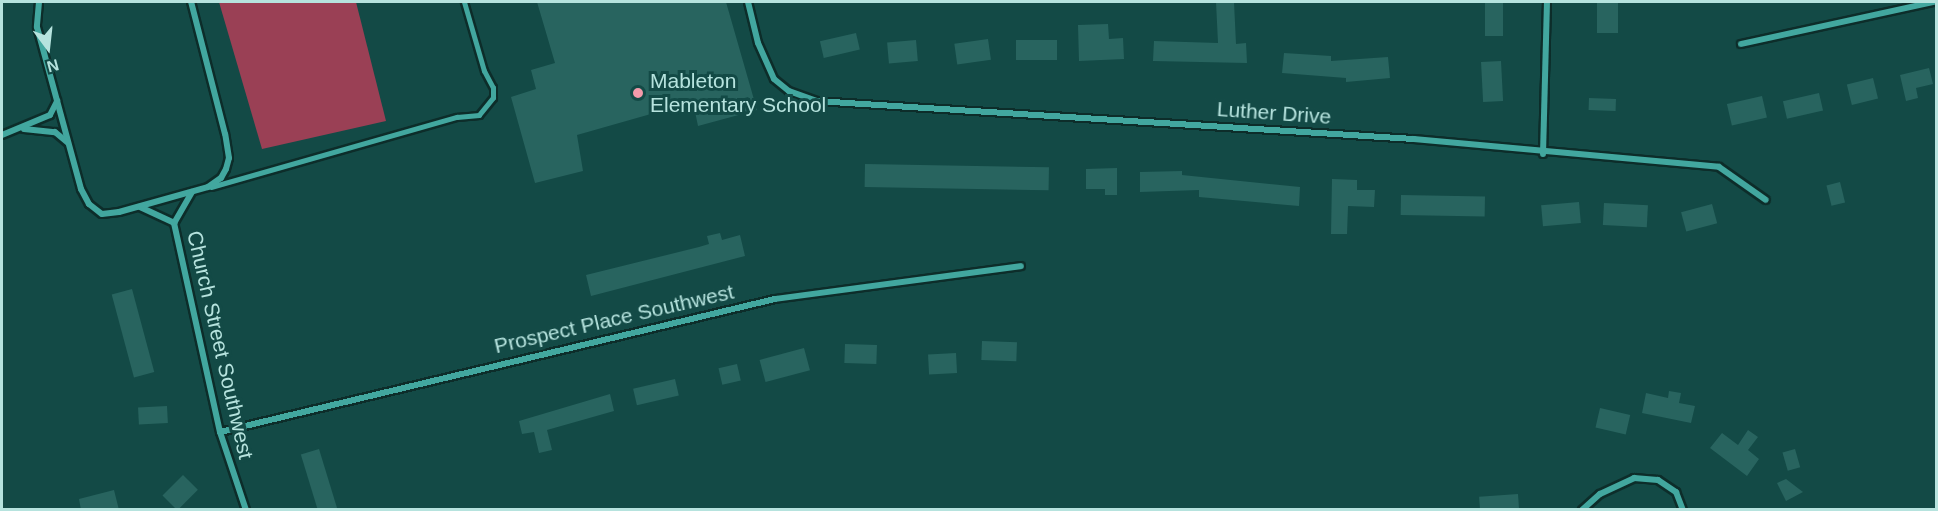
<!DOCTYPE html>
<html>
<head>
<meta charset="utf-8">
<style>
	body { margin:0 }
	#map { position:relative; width:1938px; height:511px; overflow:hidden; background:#134a46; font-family:Arial,sans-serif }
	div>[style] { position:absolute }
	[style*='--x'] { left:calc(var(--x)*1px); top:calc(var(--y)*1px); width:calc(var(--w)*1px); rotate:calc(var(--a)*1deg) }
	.green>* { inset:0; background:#9a4055 }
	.building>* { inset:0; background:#28645f; transform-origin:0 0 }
	.roads { filter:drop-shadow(2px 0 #0d2d2a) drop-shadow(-2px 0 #0d2d2a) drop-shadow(0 2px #0d2d2a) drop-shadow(0 -2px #0d2d2a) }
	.service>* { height:4.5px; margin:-2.25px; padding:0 2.25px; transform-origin:2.25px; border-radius:2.25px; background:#42a79f }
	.minor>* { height:6px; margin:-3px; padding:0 3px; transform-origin:3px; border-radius:3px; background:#42a79f }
	.dots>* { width:16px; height:16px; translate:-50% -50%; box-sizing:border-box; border:3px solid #134a46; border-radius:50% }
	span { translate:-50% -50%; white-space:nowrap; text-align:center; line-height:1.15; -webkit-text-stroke:6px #134a46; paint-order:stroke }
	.poi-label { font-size:21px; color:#b6e3de }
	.left { translate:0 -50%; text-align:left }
	.street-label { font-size:21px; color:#b6e3de }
	.frame { position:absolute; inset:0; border:3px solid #b6e3de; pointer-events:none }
	.north { position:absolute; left:18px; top:18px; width:60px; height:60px; -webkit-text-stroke:4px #134a46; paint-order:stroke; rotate:165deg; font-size:16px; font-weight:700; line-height:24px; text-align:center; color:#b6e3de }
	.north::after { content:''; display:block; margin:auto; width:21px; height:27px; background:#b6e3de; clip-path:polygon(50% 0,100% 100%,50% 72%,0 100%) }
</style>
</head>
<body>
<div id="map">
	<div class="green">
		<i style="clip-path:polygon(219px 2px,356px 2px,386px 121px,262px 149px)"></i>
	</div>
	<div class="building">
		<i style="clip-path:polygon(537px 2px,726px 2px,757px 110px,698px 126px,693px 102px,577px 135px,583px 171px,535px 183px,511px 97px,536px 89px,531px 70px,555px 63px)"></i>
		<i style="clip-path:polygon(1216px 2px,1234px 2px,1236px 44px,1246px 43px,1247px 63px,1153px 61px,1154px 41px,1218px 43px)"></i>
		<i style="left:1485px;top:2px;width:18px;height:34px"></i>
		<i style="left:1597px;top:2px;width:21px;height:31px"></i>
		<i style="clip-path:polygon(1108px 24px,1109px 39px,1123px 38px,1124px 59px,1079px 61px,1078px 25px)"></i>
		<i style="left:856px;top:33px;width:17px;height:37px;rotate:77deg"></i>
		<i style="left:988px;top:39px;width:21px;height:34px;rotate:82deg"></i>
		<i style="left:916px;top:40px;width:21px;height:29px;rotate:85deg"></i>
		<i style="left:1016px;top:40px;width:41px;height:20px"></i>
		<i style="clip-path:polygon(1284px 53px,1331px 56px,1331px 61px,1388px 57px,1390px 78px,1346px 82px,1346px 78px,1282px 73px)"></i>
		<i style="left:1501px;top:61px;width:40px;height:20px;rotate:87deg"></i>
		<i style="clip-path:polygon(1929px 68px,1933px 84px,1916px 88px,1918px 98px,1906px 101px,1900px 75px)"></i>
		<i style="left:1873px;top:78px;width:21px;height:27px;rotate:76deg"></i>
		<i style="left:1819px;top:93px;width:18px;height:37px;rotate:77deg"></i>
		<i style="left:1762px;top:96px;width:22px;height:36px;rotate:77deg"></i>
		<i style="left:1589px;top:98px;width:27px;height:12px;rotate:2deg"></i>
		<i style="left:865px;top:164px;width:184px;height:23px;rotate:1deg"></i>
		<i style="clip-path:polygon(1117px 168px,1117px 195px,1105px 195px,1105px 189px,1086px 189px,1086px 169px)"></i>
		<i style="clip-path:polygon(1182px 171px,1182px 175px,1300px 187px,1299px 206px,1199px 197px,1199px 190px,1140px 192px,1140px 172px)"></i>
		<i style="clip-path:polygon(1332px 179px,1357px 180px,1357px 190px,1375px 190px,1374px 207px,1348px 206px,1347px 234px,1331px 234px)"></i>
		<i style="left:1840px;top:182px;width:21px;height:14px;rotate:76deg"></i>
		<i style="left:1401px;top:195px;width:84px;height:20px;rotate:1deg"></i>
		<i style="left:1579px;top:202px;width:21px;height:38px;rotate:85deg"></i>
		<i style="left:1604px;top:203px;width:44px;height:22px;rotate:3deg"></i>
		<i style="left:1712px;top:204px;width:20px;height:32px;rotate:75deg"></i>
		<i style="clip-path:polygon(720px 233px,722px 240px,740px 235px,745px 256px,591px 296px,586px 275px,699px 247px,709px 244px,707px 236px)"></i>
		<i style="left:132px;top:289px;width:86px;height:21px;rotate:75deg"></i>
		<i style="left:982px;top:341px;width:35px;height:19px;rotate:2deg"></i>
		<i style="left:845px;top:344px;width:32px;height:19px;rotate:2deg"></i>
		<i style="left:804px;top:348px;width:23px;height:46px;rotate:75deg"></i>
		<i style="left:956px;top:353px;width:20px;height:28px;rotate:87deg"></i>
		<i style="left:737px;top:364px;width:17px;height:19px;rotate:77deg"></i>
		<i style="left:675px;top:379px;width:17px;height:43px;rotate:77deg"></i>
		<i style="clip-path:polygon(1669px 391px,1681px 393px,1679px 403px,1695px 406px,1691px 423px,1642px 413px,1646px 393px,1668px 398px)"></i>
		<i style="clip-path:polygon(610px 394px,614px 411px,547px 430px,552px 450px,539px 453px,534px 432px,522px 434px,519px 421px)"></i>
		<i style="left:167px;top:406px;width:17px;height:29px;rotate:87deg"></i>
		<i style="left:1600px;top:408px;width:31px;height:20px;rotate:13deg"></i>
		<i style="clip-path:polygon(1748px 430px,1758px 437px,1748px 450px,1759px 459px,1747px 476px,1710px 448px,1722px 433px,1738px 445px)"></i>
		<i style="left:319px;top:449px;width:64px;height:19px;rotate:73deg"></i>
		<i style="left:1795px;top:449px;width:19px;height:13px;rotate:74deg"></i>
		<i style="left:183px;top:475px;width:21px;height:29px;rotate:45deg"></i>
		<i style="clip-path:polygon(1786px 479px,1803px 492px,1786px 501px,1777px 483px)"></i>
		<i style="clip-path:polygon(114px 490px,119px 510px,81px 510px,79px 499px)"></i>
		<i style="left:1518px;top:494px;width:16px;height:39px;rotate:86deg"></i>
	</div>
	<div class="roads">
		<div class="service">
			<i style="--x:211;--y:187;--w:256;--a:-15.9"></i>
			<i style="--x:457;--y:117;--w:22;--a:-5"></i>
			<i style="--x:479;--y:115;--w:22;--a:-51"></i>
			<i style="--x:493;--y:98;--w:10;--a:-90"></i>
			<i style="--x:493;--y:88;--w:19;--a:-118"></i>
			<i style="--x:484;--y:71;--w:72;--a:-106.2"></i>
		</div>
		<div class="minor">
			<i style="--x:39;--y:2;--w:25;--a:95"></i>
			<i style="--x:37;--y:27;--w:168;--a:74.8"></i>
			<i style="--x:81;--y:189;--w:17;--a:62"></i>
			<i style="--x:89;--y:204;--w:16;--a:38"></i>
			<i style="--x:102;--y:214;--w:17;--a:-7"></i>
			<i style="--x:119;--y:212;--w:92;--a:-15.7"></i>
			<i style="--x:208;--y:187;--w:16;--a:-35"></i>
			<i style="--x:221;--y:178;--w:10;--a:-61"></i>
			<i style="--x:226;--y:169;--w:11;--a:-75"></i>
			<i style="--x:229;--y:158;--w:24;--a:-99"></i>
			<i style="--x:225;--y:134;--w:136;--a:-104.4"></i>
			<i style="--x:748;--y:2;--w:42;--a:76.3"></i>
			<i style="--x:758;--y:43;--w:39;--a:66"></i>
			<i style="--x:774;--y:79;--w:19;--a:39"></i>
			<i style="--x:789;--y:91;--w:29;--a:20"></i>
			<i style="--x:816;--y:101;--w:599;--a:3.64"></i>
			<i style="--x:1414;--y:139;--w:306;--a:5.2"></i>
			<i style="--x:1719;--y:167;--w:57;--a:35.1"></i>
			<i style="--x:1741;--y:44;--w:198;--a:-12.3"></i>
			<i style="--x:24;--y:129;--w:31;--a:6"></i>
			<i style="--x:55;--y:132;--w:16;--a:40"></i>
			<i style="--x:2;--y:135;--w:52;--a:-22.6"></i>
			<i style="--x:50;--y:115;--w:16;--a:-63"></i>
			<i style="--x:1543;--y:154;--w:152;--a:-88.5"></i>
			<i style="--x:192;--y:192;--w:36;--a:120"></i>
			<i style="--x:174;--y:223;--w:214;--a:77.6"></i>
			<i style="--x:220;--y:432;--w:82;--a:71.6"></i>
			<i style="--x:140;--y:207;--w:38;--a:25"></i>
			<i style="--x:220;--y:432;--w:571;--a:-13.48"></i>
			<i style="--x:775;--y:299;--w:248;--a:-7.6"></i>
			<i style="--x:1582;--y:510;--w:24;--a:-42"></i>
			<i style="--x:1600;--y:494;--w:38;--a:-25"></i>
			<i style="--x:1634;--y:478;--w:24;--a:5"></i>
			<i style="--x:1658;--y:480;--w:22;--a:34"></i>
			<i style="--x:1676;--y:492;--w:19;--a:69"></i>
		</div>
	</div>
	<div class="dots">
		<i style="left:638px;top:93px;background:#f39aaa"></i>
	</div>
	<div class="poi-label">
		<span class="left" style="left:650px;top:93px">Mableton<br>Elementary School</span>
	</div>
	<div class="street-label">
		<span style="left:1274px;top:113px;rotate:4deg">Luther Drive</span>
		<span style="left:614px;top:319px;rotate:-13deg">Prospect Place Southwest</span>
		<span style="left:220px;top:345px;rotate:77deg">Church Street Southwest</span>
	</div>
	<div class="frame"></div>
	<div class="north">N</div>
</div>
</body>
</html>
